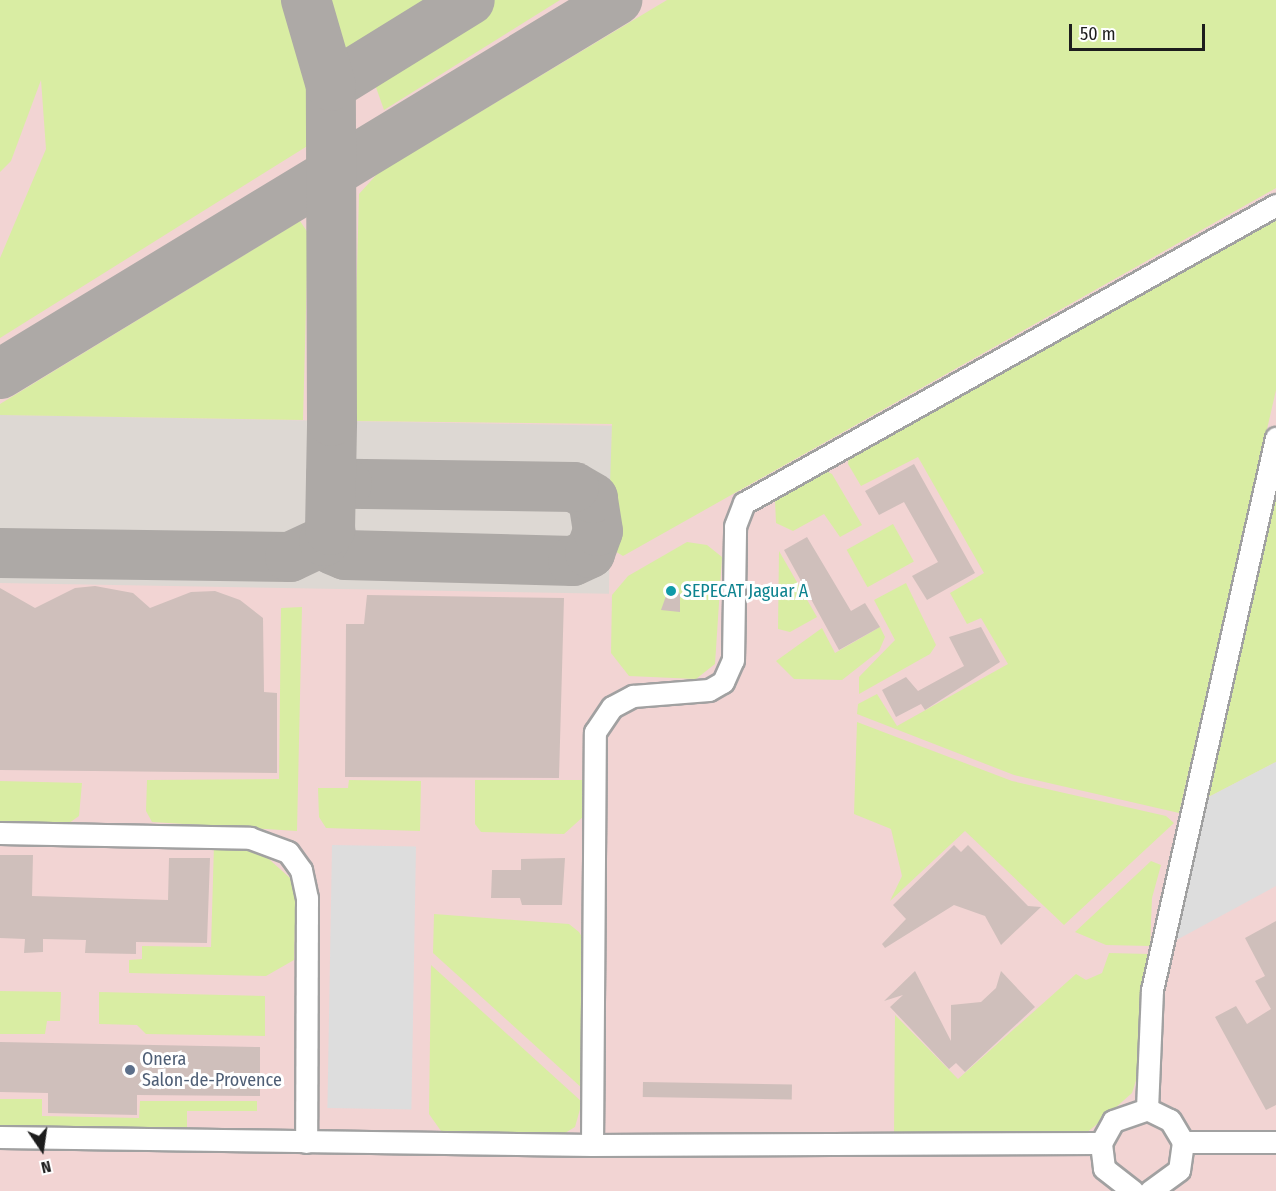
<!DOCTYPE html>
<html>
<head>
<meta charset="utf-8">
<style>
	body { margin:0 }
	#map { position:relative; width:1276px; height:1191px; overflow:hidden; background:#efe7e1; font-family:"Fira Sans Condensed",sans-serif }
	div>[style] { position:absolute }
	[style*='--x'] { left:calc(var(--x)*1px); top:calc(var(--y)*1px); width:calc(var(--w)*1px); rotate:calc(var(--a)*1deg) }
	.military>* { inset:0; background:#f2d4d3; transform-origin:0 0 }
	.airport>* { inset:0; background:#ddd8d3; transform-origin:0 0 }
	.grass>* { inset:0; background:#d9eda3; transform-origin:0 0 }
	.parking>* { inset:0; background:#ddd; transform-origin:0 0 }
	.taxiway>* { height:50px; margin:-25px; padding:0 25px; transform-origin:25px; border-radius:25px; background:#ada9a6 }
	.building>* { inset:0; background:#cfbfbb; transform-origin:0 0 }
	.roads { filter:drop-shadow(2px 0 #a1a1a1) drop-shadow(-2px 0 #a1a1a1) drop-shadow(0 2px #a1a1a1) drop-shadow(0 -2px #a1a1a1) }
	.street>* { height:21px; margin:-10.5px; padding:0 10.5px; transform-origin:10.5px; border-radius:10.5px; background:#fff }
	.dots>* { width:16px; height:16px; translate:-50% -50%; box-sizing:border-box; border:3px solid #fff; border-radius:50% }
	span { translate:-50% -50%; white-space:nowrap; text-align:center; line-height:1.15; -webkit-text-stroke:6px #fff; paint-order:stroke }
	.culture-label { font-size:18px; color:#0d838f }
	.left { translate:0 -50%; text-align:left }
	.service-label { font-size:18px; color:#4e5e75 }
	.north { position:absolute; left:12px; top:1119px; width:60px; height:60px; -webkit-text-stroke:4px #fff; paint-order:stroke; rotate:167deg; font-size:16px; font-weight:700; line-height:24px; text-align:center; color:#1d1d1d }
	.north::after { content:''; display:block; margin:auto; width:21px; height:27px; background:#1d1d1d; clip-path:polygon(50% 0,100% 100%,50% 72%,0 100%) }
	.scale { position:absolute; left:1069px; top:24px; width:136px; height:27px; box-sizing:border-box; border:3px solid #1d1d1d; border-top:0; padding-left:8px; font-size:18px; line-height:21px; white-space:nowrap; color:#1d1d1d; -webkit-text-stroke:4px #fff; paint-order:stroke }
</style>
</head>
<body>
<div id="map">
	<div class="military">
		<i style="left:0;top:0;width:1276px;height:1191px"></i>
	</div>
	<div class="airport">
		<i style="left:0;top:415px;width:612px;height:168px;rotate:1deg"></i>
	</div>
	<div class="grass">
		<i style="clip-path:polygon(0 0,560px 0,384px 110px,372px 76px,310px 98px,309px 145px,0 338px,0 258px,46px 149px,41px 80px,11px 161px,0 172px)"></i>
		<i style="clip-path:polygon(667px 0,1276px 0,1276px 188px,623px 556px,608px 547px,612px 424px,353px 421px,359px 194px,378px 173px)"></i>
		<i style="clip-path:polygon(1276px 215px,1276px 390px,1179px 813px,1014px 775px,857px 714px,858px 704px,877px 694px,897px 726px,1008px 664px,981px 618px,967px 624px,950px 593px,984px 573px,918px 457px,861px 486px,848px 464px,849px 455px)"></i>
		<i style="clip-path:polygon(300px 221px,308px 233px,303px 420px,0 415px,0 404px)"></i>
		<i style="clip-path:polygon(822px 469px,832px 474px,862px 525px,840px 537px,824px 514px,793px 531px,776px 523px,775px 500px)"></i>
		<i style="clip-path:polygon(1276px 476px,1276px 762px,1199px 802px)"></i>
		<i style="left:893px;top:524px;width:43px;height:53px;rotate:61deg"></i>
		<i style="clip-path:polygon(687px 542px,707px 545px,722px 557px,715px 664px,696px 679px,629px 676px,611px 653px,612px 595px,628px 576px)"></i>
		<i style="clip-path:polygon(779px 551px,817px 617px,790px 632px,778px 629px)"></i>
		<i style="clip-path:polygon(906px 583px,936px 645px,930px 654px,859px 694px,859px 677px,895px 640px,874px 600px)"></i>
		<i style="clip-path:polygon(302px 607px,297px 831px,152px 822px,146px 811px,147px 780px,279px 779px,281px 608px)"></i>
		<i style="clip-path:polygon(880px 627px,885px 637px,879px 651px,842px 680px,794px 679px,776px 661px,822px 628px,835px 653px)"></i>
		<i style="clip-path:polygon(857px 722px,1012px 781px,1166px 816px,1174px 823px,1064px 925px,965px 831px,890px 901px,902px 876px,891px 829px,854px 814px)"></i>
		<i style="clip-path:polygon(349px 780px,421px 781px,420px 831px,326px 828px,319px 817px,318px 788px,348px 788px)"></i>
		<i style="clip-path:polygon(475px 780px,587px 780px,584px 816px,564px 834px,481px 832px,475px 824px)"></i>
		<i style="clip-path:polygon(0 781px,82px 783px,79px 816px,65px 826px,0 824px)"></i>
		<i style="clip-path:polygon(214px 844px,261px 852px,290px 878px,296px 891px,294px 960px,266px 976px,129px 973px,129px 960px,142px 959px,142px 946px,211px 947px)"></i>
		<i style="clip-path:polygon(1151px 861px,1161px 865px,1152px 898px,1150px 946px,1106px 945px,1075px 932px)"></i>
		<i style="clip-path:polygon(434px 914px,569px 924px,579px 932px,585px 942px,583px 1089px,433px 953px)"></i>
		<i style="clip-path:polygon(1109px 953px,1149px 954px,1141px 1065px,1132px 1093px,1096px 1125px,1081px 1137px,894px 1136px,895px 1015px,958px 1079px,1076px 974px,1086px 980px,1102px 973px)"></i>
		<i style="clip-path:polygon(431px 965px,582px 1102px,575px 1127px,565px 1133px,441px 1131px,429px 1114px)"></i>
		<i style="clip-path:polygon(0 991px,61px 992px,60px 1021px,47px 1021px,45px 1034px,0 1034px)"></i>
		<i style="clip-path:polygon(99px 992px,265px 996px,265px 1036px,146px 1034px,137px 1025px,99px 1024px)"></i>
		<i style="clip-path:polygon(0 1099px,42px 1099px,42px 1116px,139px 1118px,140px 1101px,257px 1101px,257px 1111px,187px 1111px,187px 1133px,0 1130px)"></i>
	</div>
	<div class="parking">
		<i style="clip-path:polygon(1276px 762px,1276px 886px,1171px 943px,1199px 802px)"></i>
		<i style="left:332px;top:845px;width:84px;height:263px;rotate:1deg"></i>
	</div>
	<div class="taxiway">
		<i style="--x:331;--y:86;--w:163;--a:-31.7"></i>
		<i style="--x:0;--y:374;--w:722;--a:-31.22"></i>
		<i style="--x:330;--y:530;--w:20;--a:81"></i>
		<i style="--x:333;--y:550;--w:13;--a:23"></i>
		<i style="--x:345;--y:555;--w:228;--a:1.5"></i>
		<i style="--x:573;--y:561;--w:19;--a:-25"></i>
		<i style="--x:590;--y:553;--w:23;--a:-70"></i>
		<i style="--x:598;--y:531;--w:33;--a:-99"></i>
		<i style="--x:593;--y:498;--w:22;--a:-150"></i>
		<i style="--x:574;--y:487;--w:227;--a:-179.2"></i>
		<i style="--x:347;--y:484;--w:19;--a:-145"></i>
		<i style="--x:0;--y:553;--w:290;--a:0.8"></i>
		<i style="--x:290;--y:557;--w:38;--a:-25"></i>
		<i style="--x:324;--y:541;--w:13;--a:-61"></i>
		<i style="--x:330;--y:530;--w:109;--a:-88.9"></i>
		<i style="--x:332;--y:421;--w:335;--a:-90.2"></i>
		<i style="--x:331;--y:86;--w:90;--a:-106.2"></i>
	</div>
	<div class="building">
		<i style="clip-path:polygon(914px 464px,975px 573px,927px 600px,912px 576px,938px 562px,904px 502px,879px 515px,865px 491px)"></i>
		<i style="clip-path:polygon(807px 537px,851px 611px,865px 603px,880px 627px,839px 650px,784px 550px)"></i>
		<i style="clip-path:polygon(671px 582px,680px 594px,680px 612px,661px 610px)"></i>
		<i style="clip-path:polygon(95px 586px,133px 593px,150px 608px,191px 592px,215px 591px,240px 600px,263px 618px,264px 692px,277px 693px,277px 773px,0 770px,0 588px,35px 608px,75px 588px)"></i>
		<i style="clip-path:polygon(367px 595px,564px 598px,559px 778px,345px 777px,346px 624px,364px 624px)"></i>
		<i style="clip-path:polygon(981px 627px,1000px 662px,925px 710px,921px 704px,896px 717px,882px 690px,906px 677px,918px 691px,964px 666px,949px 637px)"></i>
		<i style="clip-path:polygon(954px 845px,961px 852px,968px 845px,1028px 906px,1041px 907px,1001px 945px,985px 916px,954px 905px,885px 948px,882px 944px,906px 919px,893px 905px)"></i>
		<i style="clip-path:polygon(0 855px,33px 855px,32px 896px,168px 900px,169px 858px,210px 858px,207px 943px,136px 942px,136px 954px,85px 953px,86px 940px,43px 939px,43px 952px,24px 953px,25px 939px,0 938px)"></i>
		<i style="clip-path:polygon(565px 858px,562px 905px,522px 905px,520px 898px,491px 898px,492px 870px,521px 870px,521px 859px)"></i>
		<i style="clip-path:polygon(1276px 921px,1276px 1105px,1266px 1110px,1215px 1017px,1236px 1006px,1247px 1024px,1271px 1009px,1255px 981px,1265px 976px,1245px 938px)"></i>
		<i style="clip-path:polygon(915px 971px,951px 1041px,951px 1005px,981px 1002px,996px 988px,1001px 971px,1035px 1007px,965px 1072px,956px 1063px,949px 1069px,890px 1007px,903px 995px,884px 1001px)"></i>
		<i style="clip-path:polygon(0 1042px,260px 1047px,260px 1096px,137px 1095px,137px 1115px,48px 1113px,48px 1093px,0 1092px)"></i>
		<i style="left:643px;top:1082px;width:149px;height:15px;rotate:1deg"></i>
	</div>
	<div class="roads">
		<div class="street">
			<i style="--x:0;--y:833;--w:250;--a:1.1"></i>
			<i style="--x:250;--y:838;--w:40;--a:20.2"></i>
			<i style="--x:288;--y:852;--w:22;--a:54"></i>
			<i style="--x:301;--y:870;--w:29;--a:78"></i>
			<i style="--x:307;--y:898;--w:244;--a:90.2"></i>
			<i style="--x:1147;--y:1109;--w:119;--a:-87.6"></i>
			<i style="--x:1152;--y:990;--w:566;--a:-77.34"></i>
			<i style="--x:0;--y:1137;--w:592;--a:0.77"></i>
			<i style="--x:592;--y:1145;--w:509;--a:-0.23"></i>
			<i style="--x:1183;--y:1142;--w:93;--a:0"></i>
			<i style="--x:592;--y:1145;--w:413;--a:-89.6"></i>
			<i style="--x:595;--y:732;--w:30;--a:-56"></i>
			<i style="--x:612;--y:707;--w:24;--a:-28"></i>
			<i style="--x:633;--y:696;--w:76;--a:-4.5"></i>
			<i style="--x:709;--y:690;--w:16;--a:-30"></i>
			<i style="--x:723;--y:682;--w:24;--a:-66"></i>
			<i style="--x:733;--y:660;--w:134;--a:-89.1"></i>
			<i style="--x:735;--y:526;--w:25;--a:-69"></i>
			<i style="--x:744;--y:503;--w:610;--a:-29.26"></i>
			<i style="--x:1133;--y:1191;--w:37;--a:-142"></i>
			<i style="--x:1104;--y:1168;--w:25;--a:-97"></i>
			<i style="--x:1101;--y:1143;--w:25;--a:-61"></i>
			<i style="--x:1113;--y:1121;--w:36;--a:-19"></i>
			<i style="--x:1147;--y:1109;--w:25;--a:26"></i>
			<i style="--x:1170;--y:1120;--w:26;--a:59"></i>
			<i style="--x:1183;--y:1142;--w:28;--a:98"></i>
			<i style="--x:1179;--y:1170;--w:36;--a:144"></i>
		</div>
	</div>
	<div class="dots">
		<i style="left:671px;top:591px;background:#0f9aa8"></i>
		<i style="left:130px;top:1070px;background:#5c6f8a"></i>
	</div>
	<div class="culture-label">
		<span class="left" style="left:683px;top:591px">SEPECAT Jaguar A</span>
	</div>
	<div class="service-label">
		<span class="left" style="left:142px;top:1070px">Onera<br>Salon-de-Provence</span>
	</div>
	<div class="north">N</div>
	<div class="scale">50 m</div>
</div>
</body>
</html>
